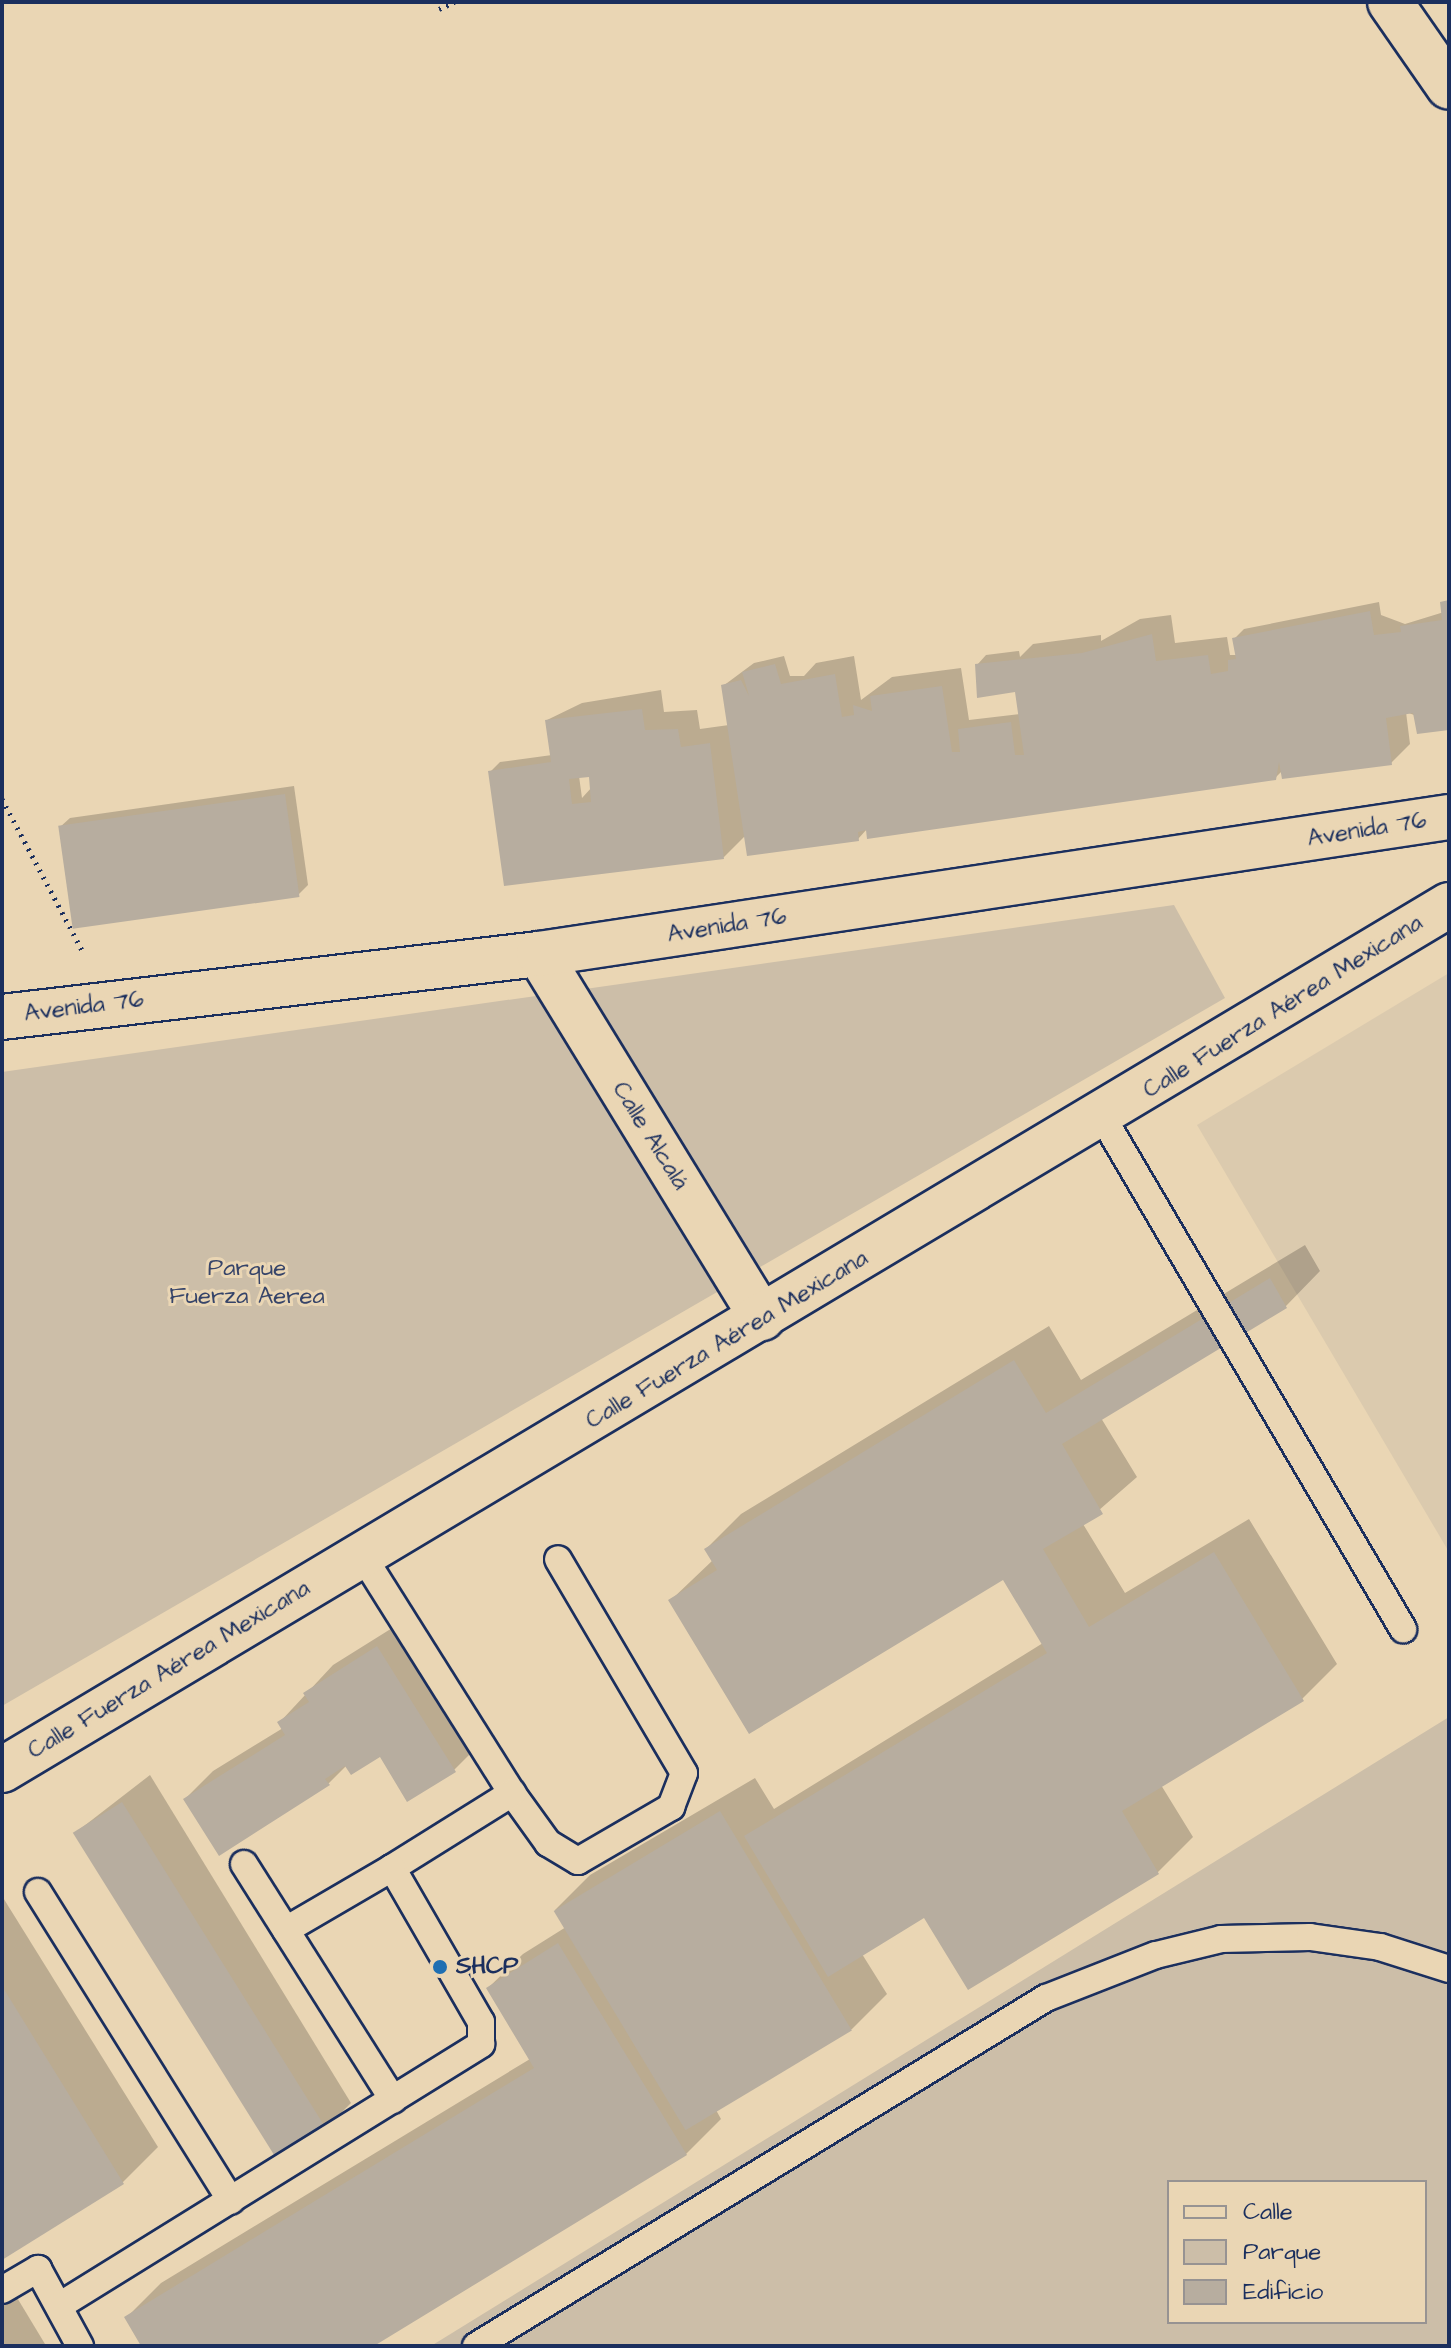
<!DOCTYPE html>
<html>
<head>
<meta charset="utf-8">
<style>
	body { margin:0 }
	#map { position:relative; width:1451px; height:2348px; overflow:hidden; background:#ead6b4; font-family:"Architects Daughter",sans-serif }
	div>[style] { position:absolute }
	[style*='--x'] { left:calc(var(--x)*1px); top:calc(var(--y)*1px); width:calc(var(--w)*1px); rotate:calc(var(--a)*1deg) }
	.built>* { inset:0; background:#dbcaae }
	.green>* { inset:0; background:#ccbea8 }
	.shadow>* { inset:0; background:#0003 }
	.building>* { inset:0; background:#b7ad9f; transform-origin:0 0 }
	.path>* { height:5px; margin-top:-2.5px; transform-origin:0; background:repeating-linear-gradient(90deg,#1b2f5e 0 2px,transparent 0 8px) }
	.roads { filter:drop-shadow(2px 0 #1b2f5e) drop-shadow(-2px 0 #1b2f5e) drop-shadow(0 2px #1b2f5e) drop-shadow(0 -2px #1b2f5e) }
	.lane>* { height:26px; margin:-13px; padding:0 13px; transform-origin:13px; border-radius:13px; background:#ead6b4 }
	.street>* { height:44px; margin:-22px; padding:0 22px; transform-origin:22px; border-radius:22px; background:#ead6b4 }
	.secondary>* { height:44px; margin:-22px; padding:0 22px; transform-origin:22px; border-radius:22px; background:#ead6b4 }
	.dots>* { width:22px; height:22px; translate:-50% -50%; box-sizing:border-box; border:4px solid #ead6b4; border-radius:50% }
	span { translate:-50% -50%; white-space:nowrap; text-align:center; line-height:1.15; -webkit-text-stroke:6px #ead6b4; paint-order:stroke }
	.street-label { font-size:24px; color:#1b2f5e }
	.park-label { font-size:24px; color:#364469 }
	.poi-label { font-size:24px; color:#1b2f5e; font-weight:700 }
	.left { translate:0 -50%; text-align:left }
	.frame { position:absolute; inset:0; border:4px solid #1b2f5e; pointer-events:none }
	.legend { position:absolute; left:1167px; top:2180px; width:260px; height:144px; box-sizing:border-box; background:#ead6b4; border:2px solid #979392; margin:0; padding:10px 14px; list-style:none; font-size:24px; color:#1b2f5e }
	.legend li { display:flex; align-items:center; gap:16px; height:40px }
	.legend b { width:40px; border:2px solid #979392 }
</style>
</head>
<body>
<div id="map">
	<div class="built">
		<i style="clip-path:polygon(1449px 973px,1449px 1552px,1197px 1125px)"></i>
	</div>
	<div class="green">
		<i style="clip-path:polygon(1174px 905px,1225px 998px,2px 1706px,2px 1072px)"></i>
		<i style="clip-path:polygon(evenodd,1449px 1717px,1449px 2346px,431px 2346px,1449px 1717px,1169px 2182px,1425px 2182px,1425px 2322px,1169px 2322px,1169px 2182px)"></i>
	</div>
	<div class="shadow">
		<i style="clip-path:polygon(evenodd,1449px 596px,1449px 728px,1406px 712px,1410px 744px,1391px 763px,1282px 771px,1275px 778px,867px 829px,858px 839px,746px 835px,724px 857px,506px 884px,490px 772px,500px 762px,552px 755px,547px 720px,582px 703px,661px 690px,664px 712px,697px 710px,700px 729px,729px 725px,723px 686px,754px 663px,784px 656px,790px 676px,804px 676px,816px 663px,854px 656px,861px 700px,892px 677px,961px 668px,969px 720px,1020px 714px,1017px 688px,977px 665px,986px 655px,1019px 651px,1020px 657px,1033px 644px,1101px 635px,1101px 641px,1140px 619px,1171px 615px,1175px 643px,1227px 637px,1230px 655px,1237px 655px,1234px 639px,1244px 629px,1379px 602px,1381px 615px,1405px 624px,1444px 612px,1449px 596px,595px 773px,592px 787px,582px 798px,579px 776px,595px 773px)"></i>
		<i style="clip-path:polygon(294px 786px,308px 885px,298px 895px,60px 827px,70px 818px)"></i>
		<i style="clip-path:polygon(1305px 1245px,1320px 1271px,1286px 1306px,1101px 1418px,1137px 1477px,1083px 1524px,1125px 1593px,1249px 1519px,1337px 1664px,1302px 1699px,1161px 1785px,1193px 1837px,1158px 1872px,969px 1988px,925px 1915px,862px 1954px,887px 1994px,852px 2029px,716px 2110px,721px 2119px,686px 2154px,370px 2346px,143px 2346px,126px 2318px,161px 2283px,530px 2059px,488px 1988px,523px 1954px,566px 1927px,555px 1910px,590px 1875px,755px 1778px,774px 1809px,1043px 1643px,1004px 1578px,671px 1600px,713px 1560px,706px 1549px,741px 1514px,1049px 1326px,1081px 1380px)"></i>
		<i style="clip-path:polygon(405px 1620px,482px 1742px,454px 1770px,381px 1754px,347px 1765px,328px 1784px,185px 1799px,213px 1771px,283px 1728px,279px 1723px,333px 1665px)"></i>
		<i style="clip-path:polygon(150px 1775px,351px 2103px,324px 2130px,75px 1833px)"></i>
		<i style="clip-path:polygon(2px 1896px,158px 2147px,123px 2182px,2px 2257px)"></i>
		<i style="clip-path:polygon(13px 2291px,45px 2344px,43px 2346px,2px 2346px,2px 2297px)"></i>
	</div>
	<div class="building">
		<i style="clip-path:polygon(1449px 600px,1449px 730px,1417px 734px,1413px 713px,1386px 718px,1392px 765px,1282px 779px,1279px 762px,1276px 780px,867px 839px,866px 830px,858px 832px,859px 841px,747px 856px,721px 685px,741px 680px,749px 696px,742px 672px,775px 664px,781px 684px,835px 674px,842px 717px,854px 715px,853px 705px,872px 711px,870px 696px,942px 686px,952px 752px,960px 752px,958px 729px,1011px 722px,1015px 755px,1024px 755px,1015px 692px,977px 698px,975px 664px,1082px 653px,1152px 634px,1156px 661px,1208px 655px,1211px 674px,1228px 671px,1228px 660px,1236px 659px,1232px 638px,1370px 611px,1374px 635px,1401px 632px,1400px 626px,1442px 620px,1440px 602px)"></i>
		<i style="clip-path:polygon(evenodd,642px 709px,645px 730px,678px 729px,681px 747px,710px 743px,724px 859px,504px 886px,488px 771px,551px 762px,545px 720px,642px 709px,589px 777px,591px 802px,572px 804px,569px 779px,589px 777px)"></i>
		<i style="left:285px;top:794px;width:104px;height:229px;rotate:82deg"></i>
		<i style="clip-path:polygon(1270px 1278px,1287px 1308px,1062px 1444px,1103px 1514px,1043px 1549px,1089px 1627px,1214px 1552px,1304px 1701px,1122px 1811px,1159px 1874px,968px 1990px,924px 1918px,828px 1977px,744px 1836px,1047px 1653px,1003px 1580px,749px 1734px,668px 1600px,717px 1570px,704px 1549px,1014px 1360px,1046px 1413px)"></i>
		<i style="clip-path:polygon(377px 1646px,456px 1772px,407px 1802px,380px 1757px,351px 1775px,345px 1766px,325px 1779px,330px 1785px,219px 1856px,183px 1799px,285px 1735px,277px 1722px,309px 1702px,303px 1693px)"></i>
		<i style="left:122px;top:1802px;width:387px;height:58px;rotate:58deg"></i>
		<i style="left:720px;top:1811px;width:256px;height:194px;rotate:59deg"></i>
		<i style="clip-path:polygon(558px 1943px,687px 2155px,374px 2346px,141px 2346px,124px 2317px,534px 2068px,486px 1988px)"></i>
		<i style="clip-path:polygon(2px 1986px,124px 2184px,2px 2260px)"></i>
	</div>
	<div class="path">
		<i style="--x:439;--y:9;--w:17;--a:-24"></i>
		<i style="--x:2;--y:799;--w:175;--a:62.1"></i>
	</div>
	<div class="roads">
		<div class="lane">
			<i style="--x:1103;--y:1118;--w:593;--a:59.58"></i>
			<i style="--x:362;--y:1555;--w:281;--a:57.8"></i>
			<i style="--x:512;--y:1793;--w:62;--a:54.2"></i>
			<i style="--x:548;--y:1843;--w:35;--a:31"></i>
			<i style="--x:578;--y:1861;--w:108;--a:-30.1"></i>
			<i style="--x:671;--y:1807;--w:36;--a:-69"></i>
			<i style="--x:684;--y:1773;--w:248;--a:-120.5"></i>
			<i style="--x:244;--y:1864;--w:279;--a:57.7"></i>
			<i style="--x:392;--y:1868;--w:142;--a:-32"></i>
			<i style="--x:38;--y:1892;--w:364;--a:58"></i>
			<i style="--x:2;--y:2290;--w:42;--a:-30.3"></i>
			<i style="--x:38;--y:2269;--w:88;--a:61.4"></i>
			<i style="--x:59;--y:2306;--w:497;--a:-31.8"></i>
			<i style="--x:481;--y:2044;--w:22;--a:-90"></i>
			<i style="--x:481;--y:2022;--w:178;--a:-120"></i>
			<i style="--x:392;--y:1868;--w:123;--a:149.7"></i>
			<i style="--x:476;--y:2346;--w:668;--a:-31.41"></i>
			<i style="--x:1046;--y:1998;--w:118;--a:-21.4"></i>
			<i style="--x:1156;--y:1955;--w:67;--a:-13.8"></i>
			<i style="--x:1221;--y:1939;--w:89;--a:-1.3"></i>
			<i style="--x:1310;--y:1937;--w:71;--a:8.1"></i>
			<i style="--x:1380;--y:1947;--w:72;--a:17.7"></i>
		</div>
		<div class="street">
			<i style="--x:1390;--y:2;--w:103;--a:55.2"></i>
			<i style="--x:539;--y:954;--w:427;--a:58.5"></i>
			<i style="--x:2;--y:1017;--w:541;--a:-6.69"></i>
			<i style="--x:539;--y:954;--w:920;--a:-8.56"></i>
		</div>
		<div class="secondary">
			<i style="--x:2;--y:1770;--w:1686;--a:-30.87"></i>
		</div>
	</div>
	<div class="dots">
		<i style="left:440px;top:1967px;background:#1f6fb2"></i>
	</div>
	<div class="street-label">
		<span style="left:1367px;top:830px;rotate:-9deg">Avenida 76</span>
		<span style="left:727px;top:926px;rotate:-9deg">Avenida 76</span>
		<span style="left:84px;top:1007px;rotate:-7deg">Avenida 76</span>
		<span style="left:1283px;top:1007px;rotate:-32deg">Calle Fuerza Aérea Mexicana</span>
		<span style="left:650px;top:1136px;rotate:58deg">Calle Alcalá</span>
		<span style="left:727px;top:1340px;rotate:-31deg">Calle Fuerza Aérea Mexicana</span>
		<span style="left:169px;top:1670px;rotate:-31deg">Calle Fuerza Aérea Mexicana</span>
	</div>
	<div class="park-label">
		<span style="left:247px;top:1283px">Parque<br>Fuerza Aerea</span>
	</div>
	<div class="poi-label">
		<span class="left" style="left:456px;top:1967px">SHCP</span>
	</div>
	<div class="frame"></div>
	<ul class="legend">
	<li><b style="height:10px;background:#ead6b4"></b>Calle</li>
	<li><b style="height:22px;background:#ccbea8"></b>Parque</li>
	<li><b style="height:22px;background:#b7ad9f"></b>Edificio</li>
	</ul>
</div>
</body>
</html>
